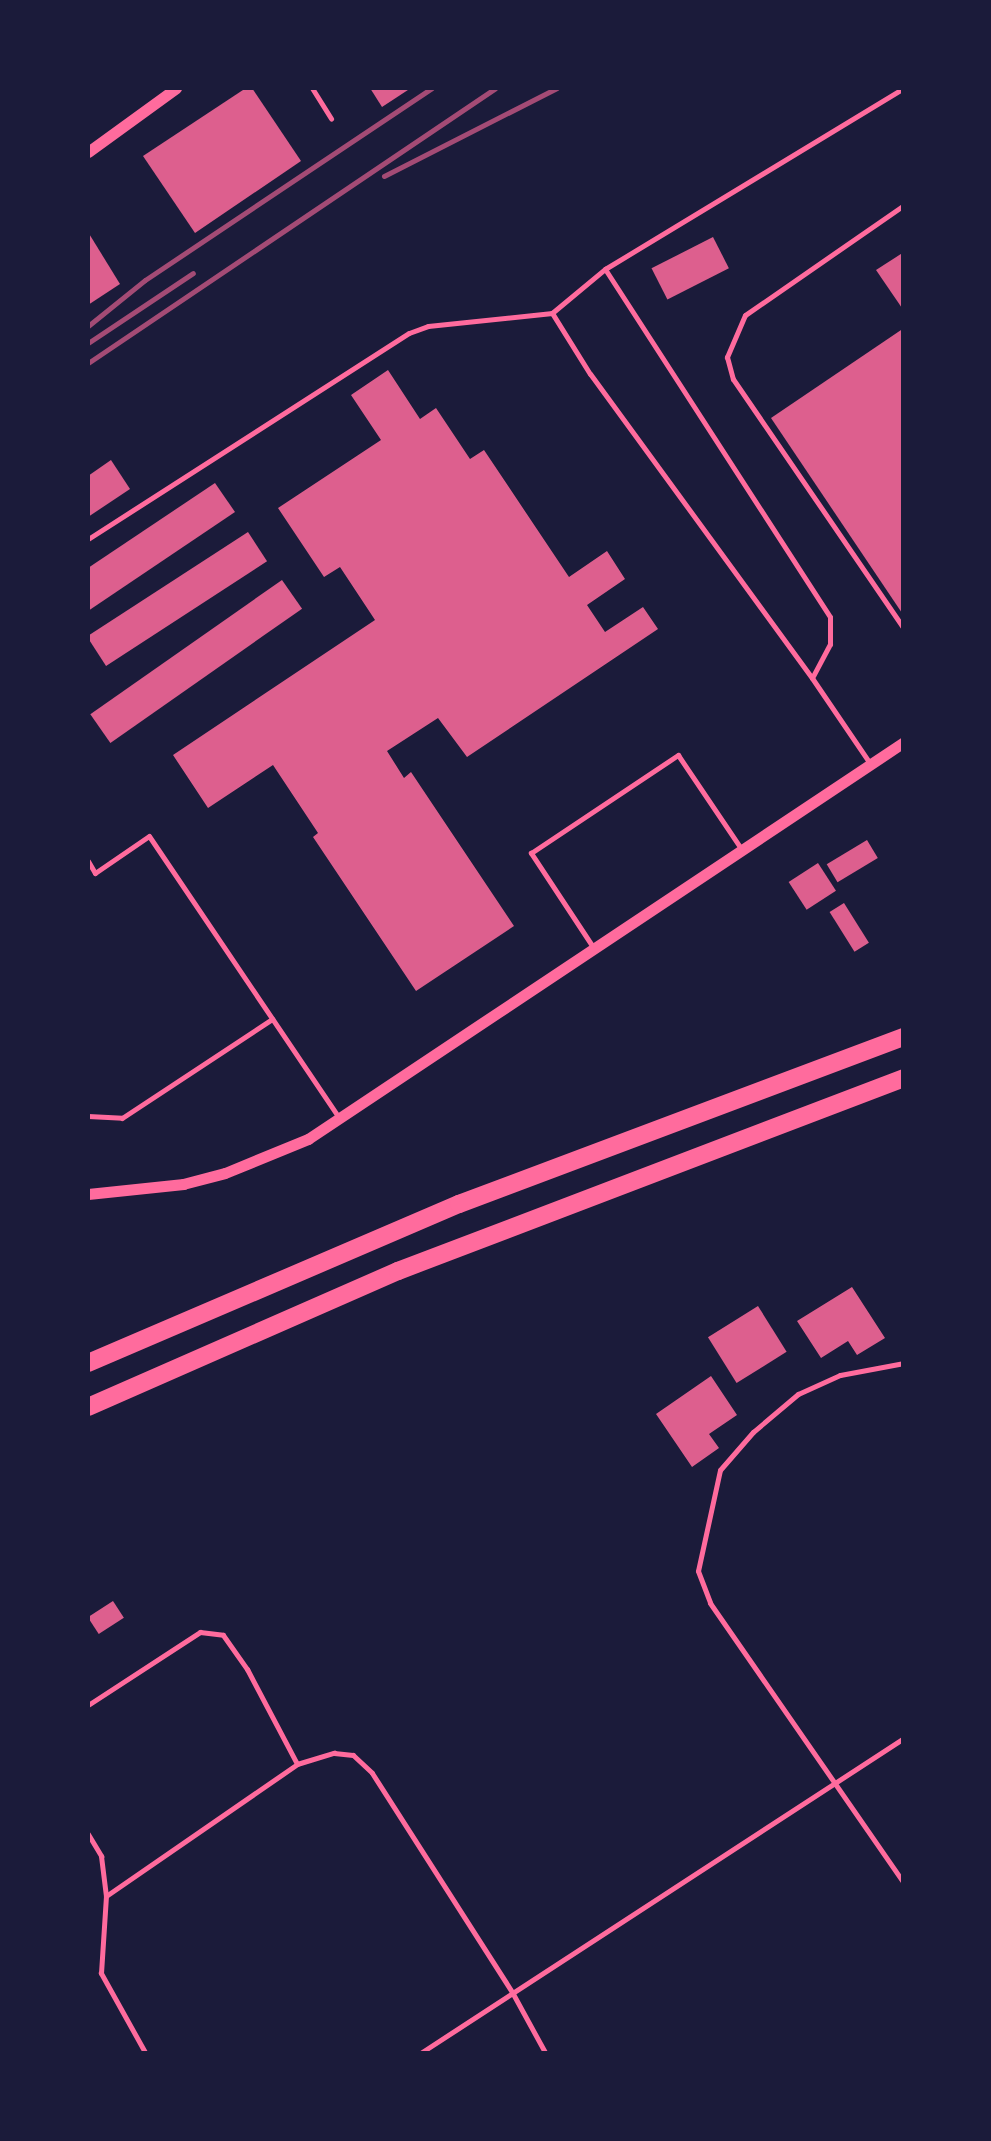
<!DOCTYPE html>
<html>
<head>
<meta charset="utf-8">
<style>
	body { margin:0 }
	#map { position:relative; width:991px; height:2141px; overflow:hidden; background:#1b1b3a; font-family:"Fira Sans",sans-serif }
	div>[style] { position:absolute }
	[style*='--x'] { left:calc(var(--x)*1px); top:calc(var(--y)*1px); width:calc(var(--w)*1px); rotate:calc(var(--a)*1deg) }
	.building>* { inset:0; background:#dd5f8e; transform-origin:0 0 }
	.service>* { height:5px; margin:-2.5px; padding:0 2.5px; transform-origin:2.5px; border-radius:2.5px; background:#ff6b9d }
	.tertiary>* { height:11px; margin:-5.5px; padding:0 5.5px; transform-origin:5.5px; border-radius:5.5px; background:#ff6b9d }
	.motorway>* { height:18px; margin:-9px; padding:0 9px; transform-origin:9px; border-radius:9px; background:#ff6b9d }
	.rail>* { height:5px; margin:-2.5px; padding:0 2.5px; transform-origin:2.5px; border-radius:2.5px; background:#a44b75 }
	span { translate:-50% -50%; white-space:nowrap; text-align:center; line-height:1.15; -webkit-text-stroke:9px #1b1b3a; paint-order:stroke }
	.frame { position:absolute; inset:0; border:90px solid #1b1b3a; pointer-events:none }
</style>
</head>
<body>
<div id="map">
	<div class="building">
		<i style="clip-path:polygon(246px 88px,252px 88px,301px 161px,195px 233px,143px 156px)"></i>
		<i style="clip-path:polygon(370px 88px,411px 88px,382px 107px)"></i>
		<i style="clip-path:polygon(88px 232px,120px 284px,88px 305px)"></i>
		<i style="left:713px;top:237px;width:35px;height:69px;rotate:63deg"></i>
		<i style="clip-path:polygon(904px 252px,904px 311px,876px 270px)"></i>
		<i style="clip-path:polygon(904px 328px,904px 616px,771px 418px)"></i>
		<i style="clip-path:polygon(388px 370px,420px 419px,436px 408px,470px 459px,484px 450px,569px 577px,607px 551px,625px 579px,587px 605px,605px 632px,643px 607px,658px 629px,467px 757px,438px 718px,387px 751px,404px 778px,411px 772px,514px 926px,416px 991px,313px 837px,318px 833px,273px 765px,208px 808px,173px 755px,375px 620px,340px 567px,324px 577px,278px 508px,381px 440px,351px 395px)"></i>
		<i style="clip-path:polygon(111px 460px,130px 489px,88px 517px,88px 476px)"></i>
		<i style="clip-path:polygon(215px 483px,235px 512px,88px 611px,88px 568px)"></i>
		<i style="left:248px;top:532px;width:35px;height:192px;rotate:57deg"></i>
		<i style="left:282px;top:580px;width:35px;height:234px;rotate:55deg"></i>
		<i style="left:867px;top:840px;width:21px;height:47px;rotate:59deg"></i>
		<i style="left:818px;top:863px;width:33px;height:35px;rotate:57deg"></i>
		<i style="left:844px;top:903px;width:47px;height:17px;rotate:58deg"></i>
		<i style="clip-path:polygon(852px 1287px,885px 1338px,857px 1355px,848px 1341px,821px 1358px,797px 1321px)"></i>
		<i style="left:758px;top:1306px;width:54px;height:59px;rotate:58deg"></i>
		<i style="clip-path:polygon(711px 1376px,737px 1415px,709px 1434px,719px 1448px,692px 1467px,656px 1414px)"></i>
		<i style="left:113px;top:1601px;width:20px;height:30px;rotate:57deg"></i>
	</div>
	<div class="service">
		<i style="--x:312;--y:88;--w:36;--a:58"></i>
		<i style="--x:904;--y:205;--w:193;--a:145.3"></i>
		<i style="--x:745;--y:315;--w:46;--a:113.2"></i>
		<i style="--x:727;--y:357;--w:23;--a:75"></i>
		<i style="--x:733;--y:379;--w:303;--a:55.6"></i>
		<i style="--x:605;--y:269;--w:414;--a:57.1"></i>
		<i style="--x:830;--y:617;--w:27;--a:90"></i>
		<i style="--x:830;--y:644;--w:38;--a:118"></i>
		<i style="--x:812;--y:678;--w:102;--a:55.8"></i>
		<i style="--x:88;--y:539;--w:381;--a:-32.7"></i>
		<i style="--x:409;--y:333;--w:20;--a:-20"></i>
		<i style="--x:428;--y:326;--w:125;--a:-6"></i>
		<i style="--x:812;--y:678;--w:376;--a:-126.1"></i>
		<i style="--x:590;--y:374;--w:72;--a:-121.9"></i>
		<i style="--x:552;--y:313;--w:69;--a:-39.7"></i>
		<i style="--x:605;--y:269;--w:350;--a:-31.2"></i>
		<i style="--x:88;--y:861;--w:14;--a:60"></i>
		<i style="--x:95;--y:873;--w:65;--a:-34.4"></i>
		<i style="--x:149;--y:836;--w:340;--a:56"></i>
		<i style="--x:593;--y:947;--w:113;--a:-123.4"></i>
		<i style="--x:531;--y:853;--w:177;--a:-33.7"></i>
		<i style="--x:678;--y:755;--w:115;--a:56"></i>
		<i style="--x:88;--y:1116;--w:34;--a:3"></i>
		<i style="--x:122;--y:1118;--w:180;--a:-33.4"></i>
		<i style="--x:904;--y:1363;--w:65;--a:169.4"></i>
		<i style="--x:840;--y:1375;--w:46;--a:155.7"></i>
		<i style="--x:798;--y:1394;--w:59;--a:139.8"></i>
		<i style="--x:753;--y:1432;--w:50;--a:131"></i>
		<i style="--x:720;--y:1470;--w:103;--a:102.3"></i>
		<i style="--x:698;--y:1571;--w:34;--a:69"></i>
		<i style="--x:710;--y:1603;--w:341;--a:55.3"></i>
		<i style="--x:88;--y:1705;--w:134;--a:-33.1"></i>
		<i style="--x:200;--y:1632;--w:23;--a:7"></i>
		<i style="--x:223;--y:1635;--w:42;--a:54.8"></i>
		<i style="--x:247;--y:1669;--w:107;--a:62.2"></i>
		<i style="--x:88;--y:1834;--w:26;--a:59"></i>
		<i style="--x:101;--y:1856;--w:40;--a:82.9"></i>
		<i style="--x:146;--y:2054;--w:93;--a:-119.1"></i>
		<i style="--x:101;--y:1973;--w:77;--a:-86.3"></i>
		<i style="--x:106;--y:1896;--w:232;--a:-34.6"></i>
		<i style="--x:297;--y:1764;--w:39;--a:-17"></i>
		<i style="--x:334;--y:1753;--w:19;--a:6"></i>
		<i style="--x:353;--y:1755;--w:26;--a:43"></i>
		<i style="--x:372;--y:1773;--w:260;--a:57.4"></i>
		<i style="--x:512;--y:1992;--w:71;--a:61.3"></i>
		<i style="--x:419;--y:2054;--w:579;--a:-33.09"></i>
	</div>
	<div class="tertiary">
		<i style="--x:88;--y:152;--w:109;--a:-36"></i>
		<i style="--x:88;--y:1194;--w:96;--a:-6"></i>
		<i style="--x:183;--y:1184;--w:43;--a:-14.7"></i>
		<i style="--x:225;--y:1173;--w:90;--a:-22.3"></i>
		<i style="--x:308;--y:1139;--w:716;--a:-33.67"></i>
	</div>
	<div class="motorway">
		<i style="--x:88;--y:1363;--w:404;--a:-23.2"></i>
		<i style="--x:459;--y:1204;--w:475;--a:-20.6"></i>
		<i style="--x:88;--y:1407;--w:339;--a:-23.7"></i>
		<i style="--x:398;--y:1271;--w:542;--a:-20.88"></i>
	</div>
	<div class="rail">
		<i style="--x:384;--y:176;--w:194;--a:-27"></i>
		<i style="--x:88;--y:326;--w:73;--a:-38.9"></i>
		<i style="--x:145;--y:280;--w:345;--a:-33.8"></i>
		<i style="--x:88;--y:343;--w:126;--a:-33.7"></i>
		<i style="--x:88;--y:363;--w:491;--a:-34"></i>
	</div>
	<div class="frame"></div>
</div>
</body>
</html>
